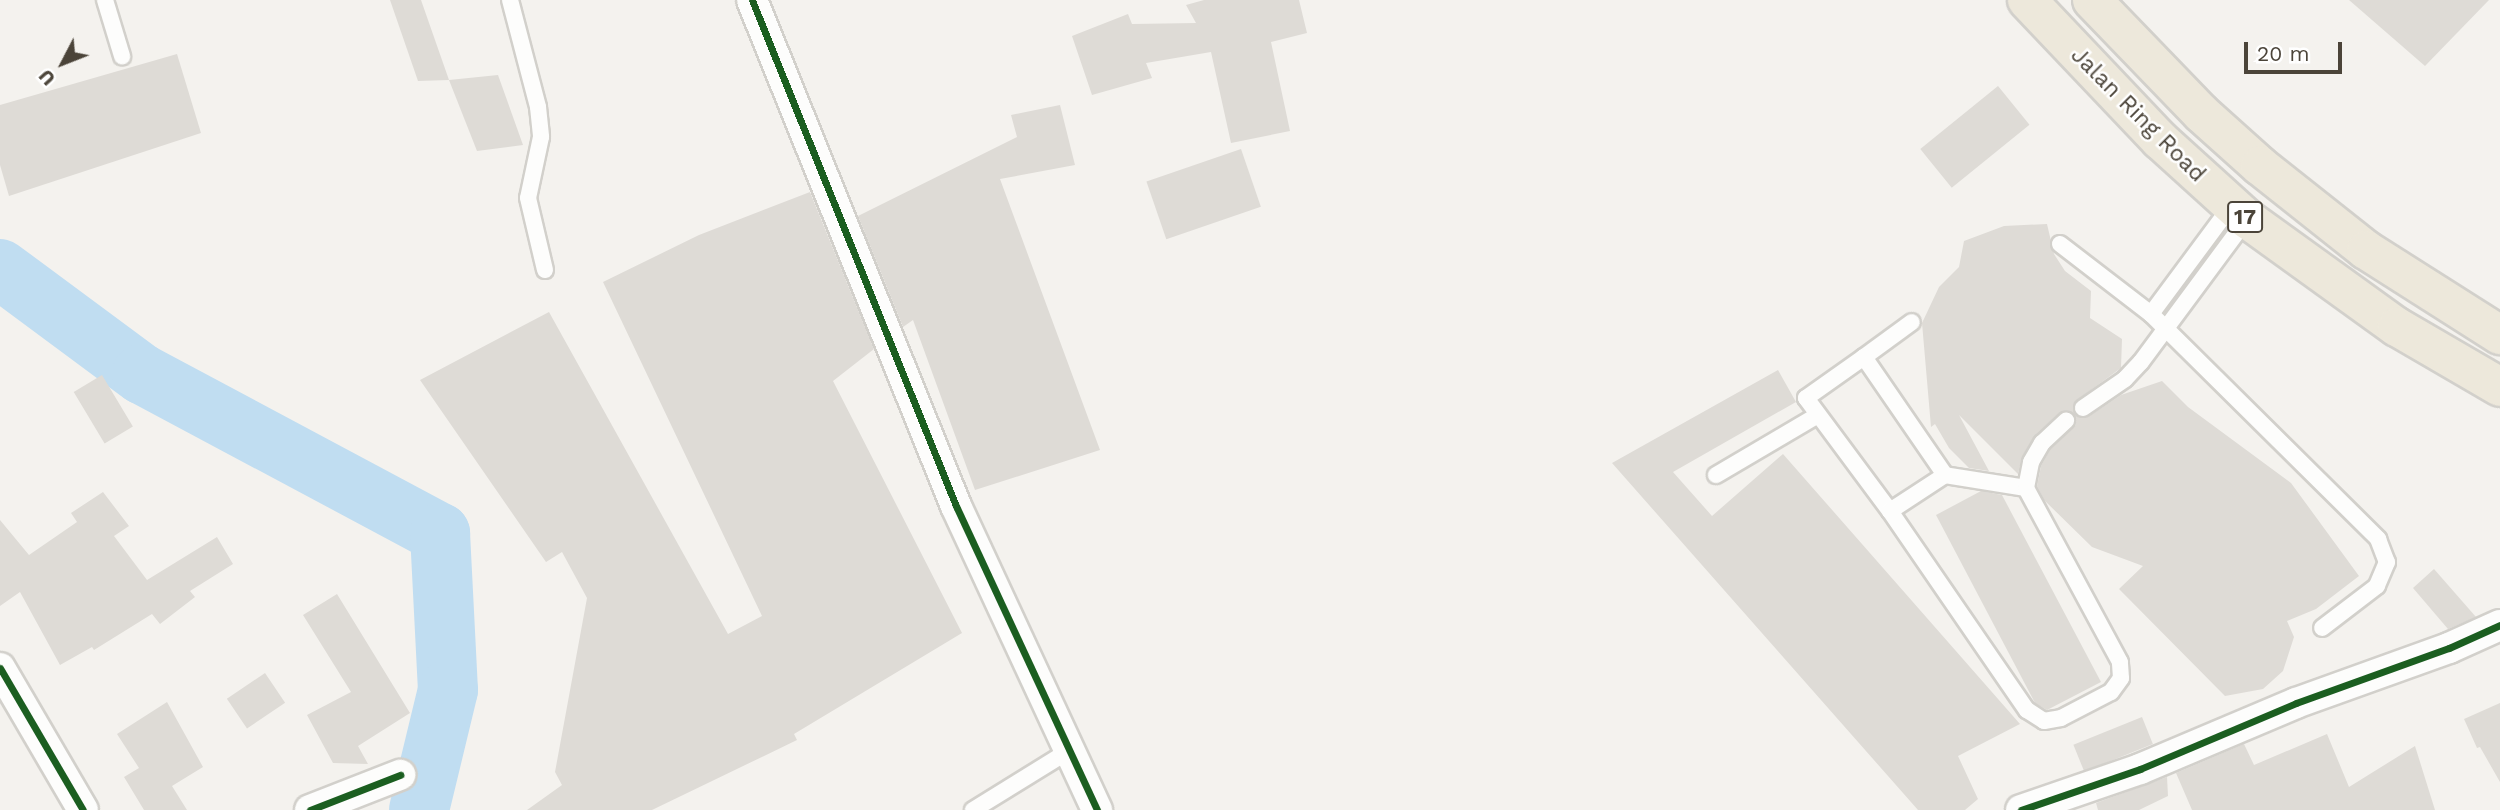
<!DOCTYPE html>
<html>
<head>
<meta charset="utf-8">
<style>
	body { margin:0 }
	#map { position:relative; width:2500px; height:810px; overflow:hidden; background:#f4f2ee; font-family:"Work Sans",sans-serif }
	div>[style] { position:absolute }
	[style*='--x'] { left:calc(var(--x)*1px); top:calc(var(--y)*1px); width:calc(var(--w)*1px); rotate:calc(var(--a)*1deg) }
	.river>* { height:60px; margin:-30px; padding:0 30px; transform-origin:30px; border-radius:30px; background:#c0ddf1 }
	.building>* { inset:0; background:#dedbd6; transform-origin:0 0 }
	.roads { filter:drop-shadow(2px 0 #d2d0cb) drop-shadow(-2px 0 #d2d0cb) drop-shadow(0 2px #d2d0cb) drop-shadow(0 -2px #d2d0cb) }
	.lane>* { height:16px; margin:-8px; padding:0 8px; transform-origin:8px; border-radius:8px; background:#fdfdfc }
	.street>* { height:30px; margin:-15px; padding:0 15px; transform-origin:15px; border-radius:15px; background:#fdfdfc }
	.highway>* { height:38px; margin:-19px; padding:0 19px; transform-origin:19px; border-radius:19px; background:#ede8db }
	.cycleway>* { height:7px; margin:-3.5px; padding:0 3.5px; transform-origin:3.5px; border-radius:3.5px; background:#1b5e20 }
	span { translate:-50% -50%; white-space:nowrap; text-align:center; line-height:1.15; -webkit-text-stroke:5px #fff; paint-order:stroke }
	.shield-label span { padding:2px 5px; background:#fff; border:2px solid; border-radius:5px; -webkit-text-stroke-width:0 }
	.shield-label { font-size:21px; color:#4b4439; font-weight:700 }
	.street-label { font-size:23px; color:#4b4439 }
	.north { position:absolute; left:28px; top:28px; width:70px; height:70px; -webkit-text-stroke:5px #fff; paint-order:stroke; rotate:228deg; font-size:19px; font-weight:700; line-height:28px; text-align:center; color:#4b4439 }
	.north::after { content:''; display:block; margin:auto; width:24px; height:32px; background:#4b4439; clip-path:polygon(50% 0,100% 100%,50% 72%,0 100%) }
	.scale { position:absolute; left:2244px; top:42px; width:98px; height:32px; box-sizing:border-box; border:4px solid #4b4439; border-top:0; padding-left:9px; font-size:21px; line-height:24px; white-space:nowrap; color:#4b4439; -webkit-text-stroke:5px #fff; paint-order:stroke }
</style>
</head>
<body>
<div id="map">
	<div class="river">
		<i style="--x:0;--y:269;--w:177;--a:36.5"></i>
		<i style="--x:142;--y:374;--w:338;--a:28.1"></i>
		<i style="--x:440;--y:533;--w:157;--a:87.1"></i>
		<i style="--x:448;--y:690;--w:123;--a:103.6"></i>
	</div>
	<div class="building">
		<i style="clip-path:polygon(390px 0,421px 0,449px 80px,418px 81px)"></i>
		<i style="clip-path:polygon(1204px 0,1299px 0,1307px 33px,1271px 42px,1290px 131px,1231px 143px,1211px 52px,1146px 63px,1152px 78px,1092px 95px,1072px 36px,1128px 14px,1132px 24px,1196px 23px,1186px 5px)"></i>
		<i style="clip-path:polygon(2349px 0,2489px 0,2425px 66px)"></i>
		<i style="clip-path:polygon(177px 54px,201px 133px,9px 196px,0 165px,0 105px)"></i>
		<i style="clip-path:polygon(498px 75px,523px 145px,477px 151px,449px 80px)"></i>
		<i style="left:1998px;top:86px;width:50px;height:100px;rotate:51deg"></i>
		<i style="clip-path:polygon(1060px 105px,1075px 165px,1000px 179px,1100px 450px,975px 490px,913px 320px,903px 327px,858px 216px,1017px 137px,1011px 115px)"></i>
		<i style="left:1241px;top:149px;width:61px;height:100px;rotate:71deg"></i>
		<i style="clip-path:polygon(810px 192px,874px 349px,833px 381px,962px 633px,794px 734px,797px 740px,652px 810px,527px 810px,562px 785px,555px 772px,587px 598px,562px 552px,546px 562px,420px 380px,549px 312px,728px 634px,762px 616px,603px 282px,699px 235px)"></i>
		<i style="clip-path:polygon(2047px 224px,2054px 254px,2065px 271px,2091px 291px,2090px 318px,2122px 339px,2121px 368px,2077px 400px,2073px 408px,2075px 414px,2088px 417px,2121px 395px,2162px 381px,2188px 407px,2291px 483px,2359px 576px,2316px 609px,2287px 621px,2294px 637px,2283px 671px,2263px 689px,2225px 696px,2119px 589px,2143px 566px,2092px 547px,2044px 500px,2037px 486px,2041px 466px,2050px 450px,2076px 425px,2073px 413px,2059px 413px,2035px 435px,2022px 457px,2018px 474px,1959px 415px,1989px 471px,1969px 468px,1949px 448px,1935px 424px,1931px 427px,1922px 323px,1939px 287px,1959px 267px,1964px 241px,2004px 226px)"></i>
		<i style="clip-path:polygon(1778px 370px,1796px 402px,1673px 472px,1712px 516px,1783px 454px,2020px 724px,1958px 756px,1978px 799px,1965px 810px,1918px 810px,1612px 463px)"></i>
		<i style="left:102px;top:375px;width:60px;height:33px;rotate:59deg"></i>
		<i style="clip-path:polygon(1981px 491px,2002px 495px,2101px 682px,2047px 710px,2035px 703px,1936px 515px)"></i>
		<i style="clip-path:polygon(103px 492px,129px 526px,114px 536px,147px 580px,217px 537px,233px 564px,190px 591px,195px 597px,160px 624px,152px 614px,94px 650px,92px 647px,60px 665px,20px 592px,0 606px,0 520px,29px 555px,77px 522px,71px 513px)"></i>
		<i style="clip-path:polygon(2434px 569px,2476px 617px,2448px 629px,2413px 588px)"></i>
		<i style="clip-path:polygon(337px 594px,410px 713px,358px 746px,368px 764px,333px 763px,307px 715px,351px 692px,303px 615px)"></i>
		<i style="left:265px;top:673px;width:36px;height:46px;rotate:56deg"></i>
		<i style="clip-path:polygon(167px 702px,203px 767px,172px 786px,187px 810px,144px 810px,124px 777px,139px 768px,117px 734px)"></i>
		<i style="clip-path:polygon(2500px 703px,2500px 782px,2480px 747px,2477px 748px,2464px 719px)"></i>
		<i style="left:2142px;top:717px;width:29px;height:74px;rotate:68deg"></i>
		<i style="clip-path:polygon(2327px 734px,2349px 787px,2415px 746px,2435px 810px,2192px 810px,2176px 773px,2244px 744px,2254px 765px)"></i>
		<i style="clip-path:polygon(2167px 777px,2168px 796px,2139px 810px,2098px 810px,2096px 803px)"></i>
	</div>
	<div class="roads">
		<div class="lane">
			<i style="--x:105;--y:0;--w:59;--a:73.1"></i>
			<i style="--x:510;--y:0;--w:111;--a:75.3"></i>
			<i style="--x:538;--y:107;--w:30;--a:84"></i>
			<i style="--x:541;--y:137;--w:62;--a:102"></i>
			<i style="--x:528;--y:198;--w:74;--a:76.7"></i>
			<i style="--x:2060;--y:244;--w:115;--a:37.6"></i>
			<i style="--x:2151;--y:314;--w:320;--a:44.7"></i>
			<i style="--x:2378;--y:539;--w:25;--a:69"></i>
			<i style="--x:2387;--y:562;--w:26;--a:113"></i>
			<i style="--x:2377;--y:586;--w:69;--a:142.6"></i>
			<i style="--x:2151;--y:314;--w:136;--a:-53.4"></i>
			<i style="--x:1864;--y:357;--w:59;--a:-36.1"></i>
			<i style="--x:2083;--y:408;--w:51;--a:-34.6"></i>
			<i style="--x:2125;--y:379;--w:23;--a:-47"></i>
			<i style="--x:2141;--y:362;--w:178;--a:-53.5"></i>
			<i style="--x:1716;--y:475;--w:118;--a:-30.5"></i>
			<i style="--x:2026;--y:488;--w:82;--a:-170.9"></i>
			<i style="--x:1945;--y:475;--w:143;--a:-124.5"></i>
			<i style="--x:1864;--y:357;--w:71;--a:144.7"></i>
			<i style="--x:1806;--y:398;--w:141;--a:53.4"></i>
			<i style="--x:1890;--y:511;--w:242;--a:55.5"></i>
			<i style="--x:2027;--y:710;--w:20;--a:33"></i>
			<i style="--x:2044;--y:721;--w:17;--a:-10"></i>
			<i style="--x:2061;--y:718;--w:56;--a:-27.5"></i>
			<i style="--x:2111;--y:692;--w:17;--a:-54"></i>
			<i style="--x:2121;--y:678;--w:16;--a:-94"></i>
			<i style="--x:2120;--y:662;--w:198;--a:-118.4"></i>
			<i style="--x:2026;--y:488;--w:26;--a:-79"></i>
			<i style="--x:2031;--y:462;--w:22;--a:-60"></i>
			<i style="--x:2042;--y:443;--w:33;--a:-43"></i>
			<i style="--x:1890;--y:511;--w:66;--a:-33.2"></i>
			<i style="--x:973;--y:810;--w:114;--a:-31.7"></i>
		</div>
		<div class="street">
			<i style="--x:752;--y:0;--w:546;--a:68.04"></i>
			<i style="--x:956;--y:506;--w:335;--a:65.1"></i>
			<i style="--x:0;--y:668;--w:164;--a:59.7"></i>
			<i style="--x:310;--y:810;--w:97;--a:-21.3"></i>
			<i style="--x:2021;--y:810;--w:126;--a:-19"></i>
			<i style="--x:2140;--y:769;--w:169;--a:-22.9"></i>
			<i style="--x:2296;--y:703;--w:163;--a:-19.8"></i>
			<i style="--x:2449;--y:648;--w:56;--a:-24.3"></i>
		</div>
		<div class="highway">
			<i style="--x:2027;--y:0;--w:193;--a:46.5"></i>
			<i style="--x:2160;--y:140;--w:118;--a:42.2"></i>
			<i style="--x:2247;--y:219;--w:185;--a:35.8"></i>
			<i style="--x:2397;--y:327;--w:119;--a:30.2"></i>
			<i style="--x:2092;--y:0;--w:157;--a:46"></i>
			<i style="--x:2201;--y:113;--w:79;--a:41.9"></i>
			<i style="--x:2260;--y:166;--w:135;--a:38.4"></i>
			<i style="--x:2366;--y:250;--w:159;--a:32.4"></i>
		</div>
	</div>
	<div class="cycleway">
		<i style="--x:752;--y:0;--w:546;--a:68.04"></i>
		<i style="--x:956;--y:506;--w:335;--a:65.1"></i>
		<i style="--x:0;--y:668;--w:164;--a:59.7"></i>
		<i style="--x:310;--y:810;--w:97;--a:-21.3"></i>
		<i style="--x:2021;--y:810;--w:126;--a:-19"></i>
		<i style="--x:2140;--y:769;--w:169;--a:-22.9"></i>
		<i style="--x:2296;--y:703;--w:163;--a:-19.8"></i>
		<i style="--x:2449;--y:648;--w:56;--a:-24.3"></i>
	</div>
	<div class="shield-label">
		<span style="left:2245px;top:217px">17</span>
	</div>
	<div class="street-label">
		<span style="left:2138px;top:115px;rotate:45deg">Jalan Ring Road</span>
	</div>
	<div class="north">U</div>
	<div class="scale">20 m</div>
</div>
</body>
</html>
